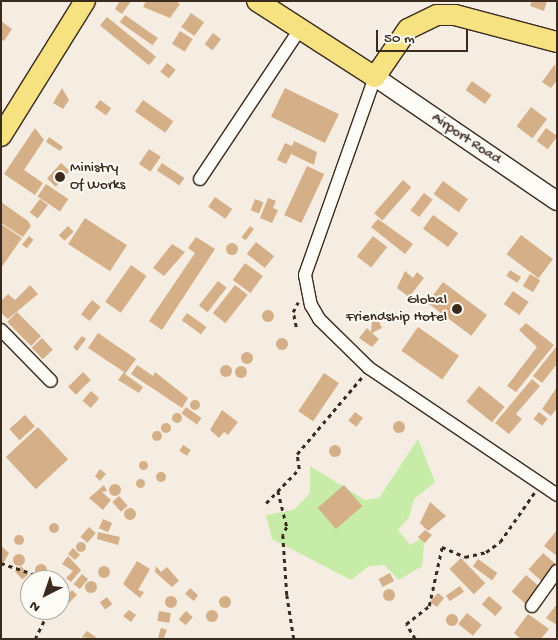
<!DOCTYPE html>
<html>
<head>
<meta charset="utf-8">
<style>
	body { margin:0 }
	#map { position:relative; width:558px; height:640px; overflow:hidden; background:#f5ede1; font-family:"Gochi Hand",sans-serif }
	div>[style] { position:absolute }
	[style*='--x'] { left:calc(var(--x)*1px); top:calc(var(--y)*1px); width:calc(var(--w)*1px); rotate:calc(var(--a)*1deg) }
	.green>* { inset:0; background:#c6eca7 }
	.building>* { inset:0; background:#d5af87; transform-origin:0 0 }
	.round { border-radius:50% }
	.path>* { height:2.5px; margin-top:-1.25px; transform-origin:0; background:repeating-linear-gradient(90deg,#3b2a1e 0 4px,transparent 0 8px) }
	.roads { filter:drop-shadow(1px 0 #3b2a1e) drop-shadow(-1px 0 #3b2a1e) drop-shadow(0 1px #3b2a1e) drop-shadow(0 -1px #3b2a1e) }
	.street>* { height:12px; margin:-6px; padding:0 6px; transform-origin:6px; border-radius:6px; background:#fdfcf7 }
	.secondary>* { height:18px; margin:-9px; padding:0 9px; transform-origin:9px; border-radius:9px; background:#fdfcf7 }
	.primary>* { height:20px; margin:-10px; padding:0 10px; transform-origin:10px; border-radius:10px; background:#f7e281 }
	.dots>* { width:14px; height:14px; translate:-50% -50%; box-sizing:border-box; border:2px solid #fdfcf7; border-radius:50% }
	span { translate:-50% -50%; white-space:nowrap; text-align:center; line-height:1.15; -webkit-text-stroke:4px #fdfcf7; paint-order:stroke }
	.street-label { font-size:15px; color:#3b2a1e }
	.poi-label { font-size:15px; color:#3b2a1e }
	.left { translate:0 -50%; text-align:left }
	.right { translate:-100% -50%; text-align:right }
	.frame { position:absolute; inset:0; border:2px solid #3b2a1e; pointer-events:none }
	.north { position:absolute; left:20px; top:570px; width:50px; height:50px; box-sizing:border-box; background:#fdfcf7; border:1px solid #afa8a0; border-radius:50%; rotate:221deg; font-size:14px; font-weight:700; line-height:20px; text-align:center; color:#3b2a1e }
	.north::after { content:''; display:block; margin:auto; width:18px; height:22px; background:#3b2a1e; clip-path:polygon(50% 0,100% 100%,50% 72%,0 100%) }
	.scale { position:absolute; left:376px; top:30px; width:92px; height:22px; box-sizing:border-box; border:2px solid #3b2a1e; border-top:0; padding-left:6px; font-size:15px; line-height:18px; white-space:nowrap; color:#3b2a1e; -webkit-text-stroke:4px #fdfcf7; paint-order:stroke }
</style>
</head>
<body>
<div id="map">
	<div class="green">
		<i style="clip-path:polygon(418px 439px,435px 482px,414px 499px,409px 517px,398px 530px,410px 545px,425px 536px,422px 566px,399px 580px,384px 565px,369px 566px,351px 580px,272px 539px,266px 515px,294px 510px,310px 493px,310px 466px,365px 500px,379px 498px)"></i>
	</div>
	<div class="building">
		<i style="clip-path:polygon(120px 1px,131px 1px,122px 14px,115px 9px)"></i>
		<i style="clip-path:polygon(146px 1px,176px 1px,180px 4px,170px 18px,143px 7px)"></i>
		<i style="clip-path:polygon(532px 1px,547px 1px,544px 11px,530px 6px)"></i>
		<i style="left:191px;top:13px;width:16px;height:17px;rotate:35deg"></i>
		<i style="left:125px;top:15px;width:40px;height:9px;rotate:35deg"></i>
		<i style="left:107px;top:17px;width:63px;height:11px;rotate:39deg"></i>
		<i style="clip-path:polygon(1px 21px,12px 29px,4px 41px,1px 39px)"></i>
		<i style="left:180px;top:31px;width:15px;height:15px;rotate:32deg"></i>
		<i style="left:213px;top:33px;width:10px;height:14px;rotate:37deg"></i>
		<i style="left:167px;top:63px;width:11px;height:11px;rotate:38deg"></i>
		<i style="clip-path:polygon(555px 64px,557px 80px,551px 88px,542px 82px)"></i>
		<i style="left:472px;top:81px;width:24px;height:11px;rotate:36deg"></i>
		<i style="clip-path:polygon(62px 88px,69px 100px,63px 109px,53px 103px)"></i>
		<i style="left:285px;top:88px;width:60px;height:32px;rotate:26deg"></i>
		<i style="left:100px;top:100px;width:14px;height:9px;rotate:36deg"></i>
		<i style="left:143px;top:100px;width:37px;height:14px;rotate:35deg"></i>
		<i style="left:531px;top:107px;width:20px;height:24px;rotate:37deg"></i>
		<i style="clip-path:polygon(35px 128px,44px 140px,24px 170px,43px 183px,35px 195px,4px 174px)"></i>
		<i style="left:546px;top:128px;width:14px;height:16px;rotate:36deg"></i>
		<i style="clip-path:polygon(49px 137px,63px 147px,60px 151px,46px 142px)"></i>
		<i style="clip-path:polygon(294px 141px,317px 152px,314px 165px,291px 154px,286px 164px,277px 160px,285px 143px,292px 146px)"></i>
		<i style="left:149px;top:149px;width:14px;height:18px;rotate:34deg"></i>
		<i style="left:61px;top:163px;width:12px;height:21px;rotate:42deg"></i>
		<i style="left:162px;top:163px;width:27px;height:9px;rotate:34deg"></i>
		<i style="left:307px;top:166px;width:19px;height:54px;rotate:25deg"></i>
		<i style="left:403px;top:180px;width:11px;height:44px;rotate:41deg"></i>
		<i style="left:443px;top:181px;width:31px;height:16px;rotate:36deg"></i>
		<i style="left:46px;top:184px;width:27px;height:15px;rotate:34deg"></i>
		<i style="left:424px;top:193px;width:11px;height:22px;rotate:38deg"></i>
		<i style="left:215px;top:197px;width:21px;height:12px;rotate:35deg"></i>
		<i style="clip-path:polygon(268px 198px,276px 201px,273px 208px,278px 210px,272px 223px,260px 218px)"></i>
		<i style="left:40px;top:199px;width:10px;height:17px;rotate:37deg"></i>
		<i style="left:255px;top:199px;width:9px;height:12px;rotate:21deg"></i>
		<i style="clip-path:polygon(1px 202px,28px 221px,31px 226px,23px 237px,1px 223px)"></i>
		<i style="left:433px;top:215px;width:31px;height:17px;rotate:36deg"></i>
		<i style="left:85px;top:218px;width:50px;height:31px;rotate:33deg"></i>
		<i style="clip-path:polygon(378px 219px,413px 244px,405px 254px,371px 227px)"></i>
		<i style="clip-path:polygon(1px 224px,22px 238px,1px 268px)"></i>
		<i style="left:68px;top:226px;width:8px;height:13px;rotate:45deg"></i>
		<i style="left:250px;top:226px;width:5px;height:14px;rotate:37deg"></i>
		<i style="left:521px;top:235px;width:40px;height:24px;rotate:37deg"></i>
		<i style="left:29px;top:236px;width:6px;height:11px;rotate:39deg"></i>
		<i style="left:373px;top:236px;width:18px;height:26px;rotate:38deg"></i>
		<i style="clip-path:polygon(196px 237px,215px 249px,162px 330px,149px 321px,195px 253px,188px 248px)"></i>
		<i style="left:256px;top:242px;width:23px;height:15px;rotate:38deg"></i>
		<i class="round" style="left:226px;top:243px;width:12px;height:12px"></i>
		<i style="clip-path:polygon(172px 244px,185px 252px,164px 276px,153px 268px)"></i>
		<i style="left:245px;top:263px;width:22px;height:21px;rotate:36deg"></i>
		<i style="left:131px;top:265px;width:19px;height:45px;rotate:35deg"></i>
		<i style="left:510px;top:270px;width:13px;height:7px;rotate:32deg"></i>
		<i style="clip-path:polygon(405px 271px,413px 278px,417px 272px,424px 278px,409px 297px,397px 288px)"></i>
		<i style="left:530px;top:274px;width:12px;height:14px;rotate:31deg"></i>
		<i style="left:218px;top:281px;width:11px;height:31px;rotate:38deg"></i>
		<i style="left:443px;top:282px;width:55px;height:26px;rotate:37deg"></i>
		<i style="clip-path:polygon(30px 285px,38px 294px,8px 319px,1px 313px,1px 301px,8px 294px,15px 300px)"></i>
		<i style="left:235px;top:285px;width:16px;height:36px;rotate:38deg"></i>
		<i style="left:513px;top:291px;width:19px;height:16px;rotate:35deg"></i>
		<i style="left:92px;top:300px;width:11px;height:18px;rotate:38deg"></i>
		<i class="round" style="left:262px;top:310px;width:12px;height:12px"></i>
		<i style="left:17px;top:312px;width:34px;height:14px;rotate:45deg"></i>
		<i style="left:187px;top:313px;width:24px;height:9px;rotate:36deg"></i>
		<i style="clip-path:polygon(372px 321px,379px 322px,382px 328px,372px 333px,379px 339px,372px 347px,359px 338px,367px 328px,371px 332px)"></i>
		<i style="clip-path:polygon(526px 323px,554px 345px,516px 392px,507px 386px,537px 347px,519px 330px)"></i>
		<i style="left:418px;top:327px;width:50px;height:29px;rotate:35deg"></i>
		<i style="clip-path:polygon(98px 333px,136px 359px,125px 374px,143px 387px,139px 393px,118px 380px,124px 372px,88px 348px)"></i>
		<i style="clip-path:polygon(82px 336px,86px 339px,77px 351px,73px 347px)"></i>
		<i class="round" style="left:276px;top:338px;width:12px;height:12px"></i>
		<i style="left:42px;top:338px;width:16px;height:14px;rotate:47deg"></i>
		<i style="clip-path:polygon(556px 347px,557px 364px,542px 383px,533px 376px)"></i>
		<i class="round" style="left:241px;top:352px;width:12px;height:12px"></i>
		<i class="round" style="left:220px;top:365px;width:12px;height:12px"></i>
		<i style="clip-path:polygon(137px 365px,153px 376px,155px 372px,188px 398px,182px 408px,131px 374px)"></i>
		<i class="round" style="left:235px;top:366px;width:12px;height:12px"></i>
		<i style="left:83px;top:372px;width:11px;height:21px;rotate:45deg"></i>
		<i style="left:324px;top:373px;width:18px;height:46px;rotate:34deg"></i>
		<i style="clip-path:polygon(532px 379px,540px 386px,516px 414px,522px 419px,509px 434px,495px 423px)"></i>
		<i style="left:479px;top:386px;width:33px;height:20px;rotate:39deg"></i>
		<i style="clip-path:polygon(557px 387px,557px 408px,551px 416px,542px 409px)"></i>
		<i style="left:91px;top:391px;width:11px;height:13px;rotate:41deg"></i>
		<i class="round" style="left:190px;top:400px;width:10px;height:10px"></i>
		<i style="left:186px;top:407px;width:19px;height:8px;rotate:35deg"></i>
		<i style="clip-path:polygon(222px 410px,238px 422px,228px 435px,218px 427px,224px 432px,219px 438px,210px 430px)"></i>
		<i style="left:355px;top:412px;width:10px;height:11px;rotate:37deg"></i>
		<i style="left:539px;top:412px;width:11px;height:9px;rotate:38deg"></i>
		<i class="round" style="left:172px;top:413px;width:10px;height:10px"></i>
		<i style="left:25px;top:415px;width:15px;height:21px;rotate:48deg"></i>
		<i class="round" style="left:393px;top:421px;width:12px;height:12px"></i>
		<i class="round" style="left:161px;top:423px;width:10px;height:10px"></i>
		<i style="left:38px;top:427px;width:44px;height:44px;rotate:47deg"></i>
		<i class="round" style="left:152px;top:431px;width:10px;height:10px"></i>
		<i class="round" style="left:329px;top:445px;width:12px;height:12px"></i>
		<i style="left:183px;top:445px;width:9px;height:7px;rotate:32deg"></i>
		<i class="round" style="left:138.5px;top:460.5px;width:9px;height:9px"></i>
		<i style="clip-path:polygon(100px 469px,106px 474px,100px 481px,95px 476px)"></i>
		<i class="round" style="left:156px;top:472px;width:10px;height:10px"></i>
		<i class="round" style="left:135.5px;top:478.5px;width:9px;height:9px"></i>
		<i class="round" style="left:109px;top:484px;width:12px;height:12px"></i>
		<i style="clip-path:polygon(104px 485px,107px 491px,102px 492px,111px 500px,103px 510px,89px 498px)"></i>
		<i style="left:344px;top:485px;width:28px;height:35px;rotate:49deg"></i>
		<i style="left:119px;top:496px;width:13px;height:9px;rotate:48deg"></i>
		<i style="clip-path:polygon(430px 502px,446px 516px,428px 531px,420px 523px)"></i>
		<i class="round" style="left:124px;top:508px;width:12px;height:12px"></i>
		<i style="left:103px;top:519px;width:10px;height:10px;rotate:24deg"></i>
		<i class="round" style="left:49px;top:523px;width:10px;height:10px"></i>
		<i style="left:89px;top:527px;width:9px;height:13px;rotate:41deg"></i>
		<i style="clip-path:polygon(425px 530px,432px 535px,425px 543px,418px 537px)"></i>
		<i style="clip-path:polygon(557px 530px,557px 556px,544px 546px)"></i>
		<i style="clip-path:polygon(98px 532px,120px 537px,118px 545px,97px 539px)"></i>
		<i class="round" style="left:14px;top:535px;width:10px;height:10px"></i>
		<i class="round" style="left:76px;top:542px;width:10px;height:10px"></i>
		<i style="clip-path:polygon(1px 546px,9px 553px,4px 562px,1px 562px)"></i>
		<i style="clip-path:polygon(73px 548px,80px 555px,75px 560px,68px 554px)"></i>
		<i style="left:543px;top:553px;width:18px;height:22px;rotate:41deg"></i>
		<i class="round" style="left:13px;top:554px;width:12px;height:12px"></i>
		<i style="clip-path:polygon(68px 556px,81px 570px,71px 582px,66px 578px,73px 571px,62px 564px)"></i>
		<i style="left:461px;top:558px;width:35px;height:16px;rotate:46deg"></i>
		<i style="left:478px;top:559px;width:24px;height:9px;rotate:36deg"></i>
		<i style="clip-path:polygon(137px 561px,150px 569px,138px 590px,144px 592px,140px 598px,123px 584px)"></i>
		<i class="round" style="left:35px;top:564px;width:12px;height:12px"></i>
		<i class="round" style="left:98px;top:566px;width:12px;height:12px"></i>
		<i style="left:21px;top:566px;width:11px;height:8px;rotate:49deg"></i>
		<i style="clip-path:polygon(156px 566px,161px 572px,167px 567px,179px 581px,172px 587px,155px 572px)"></i>
		<i style="left:390px;top:573px;width:9px;height:13px;rotate:63deg"></i>
		<i style="left:82px;top:574px;width:8px;height:13px;rotate:40deg"></i>
		<i style="left:526px;top:575px;width:18px;height:22px;rotate:41deg"></i>
		<i class="round" style="left:85px;top:581px;width:12px;height:12px"></i>
		<i style="left:460px;top:586px;width:7px;height:17px;rotate:56deg"></i>
		<i style="clip-path:polygon(190px 588px,198px 595px,194px 601px,185px 594px)"></i>
		<i class="round" style="left:383px;top:589px;width:12px;height:12px"></i>
		<i style="left:72px;top:590px;width:7px;height:13px;rotate:45deg"></i>
		<i style="clip-path:polygon(438px 593px,444px 598px,437px 607px,430px 602px)"></i>
		<i class="round" style="left:165px;top:596px;width:12px;height:12px"></i>
		<i class="round" style="left:219px;top:596px;width:12px;height:12px"></i>
		<i style="left:489px;top:596px;width:18px;height:11px;rotate:41deg"></i>
		<i style="left:107px;top:597px;width:9px;height:9px;rotate:54deg"></i>
		<i style="clip-path:polygon(557px 604px,557px 625px,546px 618px)"></i>
		<i class="round" style="left:206px;top:610px;width:12px;height:12px"></i>
		<i style="clip-path:polygon(129px 610px,136px 615px,131px 622px,123px 616px)"></i>
		<i style="left:159px;top:611px;width:12px;height:10px;rotate:9deg"></i>
		<i style="left:186px;top:611px;width:9px;height:11px;rotate:41deg"></i>
		<i style="left:467px;top:613px;width:19px;height:14px;rotate:39deg"></i>
		<i class="round" style="left:446px;top:614px;width:12px;height:12px"></i>
		<i style="clip-path:polygon(528px 614px,549px 629px,541px 639px,521px 639px,514px 633px)"></i>
		<i style="left:161px;top:628px;width:6px;height:10px;rotate:18deg"></i>
		<i style="clip-path:polygon(87px 631px,96px 637px,95px 639px,82px 637px)"></i>
	</div>
	<div class="path">
		<i style="--x:296;--y:327;--w:15;--a:-101"></i>
		<i style="--x:293;--y:312;--w:11;--a:-63"></i>
		<i style="--x:278;--y:491;--w:37;--a:76"></i>
		<i style="--x:287;--y:527;--w:9;--a:117"></i>
		<i style="--x:283;--y:535;--w:60;--a:86.2"></i>
		<i style="--x:287;--y:595;--w:45;--a:81"></i>
		<i style="--x:266;--y:503;--w:47;--a:-45.9"></i>
		<i style="--x:299;--y:469;--w:15;--a:-98"></i>
		<i style="--x:297;--y:454;--w:101;--a:-49.8"></i>
		<i style="--x:1;--y:563;--w:53;--a:18.8"></i>
		<i style="--x:35;--y:639;--w:32;--a:-64"></i>
		<i style="--x:415;--y:639;--w:17;--a:-121"></i>
		<i style="--x:406;--y:624;--w:29;--a:-38"></i>
		<i style="--x:429;--y:606;--w:60;--a:-77.6"></i>
		<i style="--x:442;--y:547;--w:25;--a:23"></i>
		<i style="--x:465;--y:557;--w:22;--a:-13"></i>
		<i style="--x:486;--y:552;--w:17;--a:-36"></i>
		<i style="--x:500;--y:542;--w:60;--a:-55.2"></i>
	</div>
	<div class="roads">
		<div class="street">
			<i style="--x:375;--y:77;--w:210;--a:109.5"></i>
			<i style="--x:305;--y:275;--w:31;--a:79"></i>
			<i style="--x:311;--y:305;--w:16;--a:60"></i>
			<i style="--x:319;--y:319;--w:70;--a:44.4"></i>
			<i style="--x:369;--y:368;--w:227;--a:34"></i>
			<i style="--x:200;--y:179;--w:180;--a:-56.3"></i>
			<i style="--x:1;--y:330;--w:71;--a:45.6"></i>
			<i style="--x:532;--y:606;--w:43;--a:-54.5"></i>
		</div>
		<div class="secondary">
			<i style="--x:375;--y:77;--w:220;--a:34.3"></i>
		</div>
		<div class="primary">
			<i style="--x:257;--y:1;--w:140;--a:32.8"></i>
			<i style="--x:375;--y:77;--w:58;--a:-55.5"></i>
			<i style="--x:408;--y:29;--w:32;--a:-26"></i>
			<i style="--x:437;--y:15;--w:18;--a:0"></i>
			<i style="--x:455;--y:15;--w:106;--a:14.8"></i>
			<i style="--x:1;--y:136;--w:159;--a:-58.1"></i>
		</div>
	</div>
	<div class="dots">
		<i style="left:60px;top:177px;background:#3b2a1e"></i>
		<i style="left:457px;top:309px;background:#3b2a1e"></i>
	</div>
	<div class="street-label">
		<span style="left:466px;top:139px;rotate:34deg">Airport Road</span>
	</div>
	<div class="poi-label">
		<span class="left" style="left:70px;top:177px">Ministry<br>Of Works</span>
		<span class="right" style="left:447px;top:309px">Global<br>Friendship Hotel</span>
	</div>
	<div class="frame"></div>
	<div class="north">N</div>
	<div class="scale">50 m</div>
</div>
</body>
</html>
